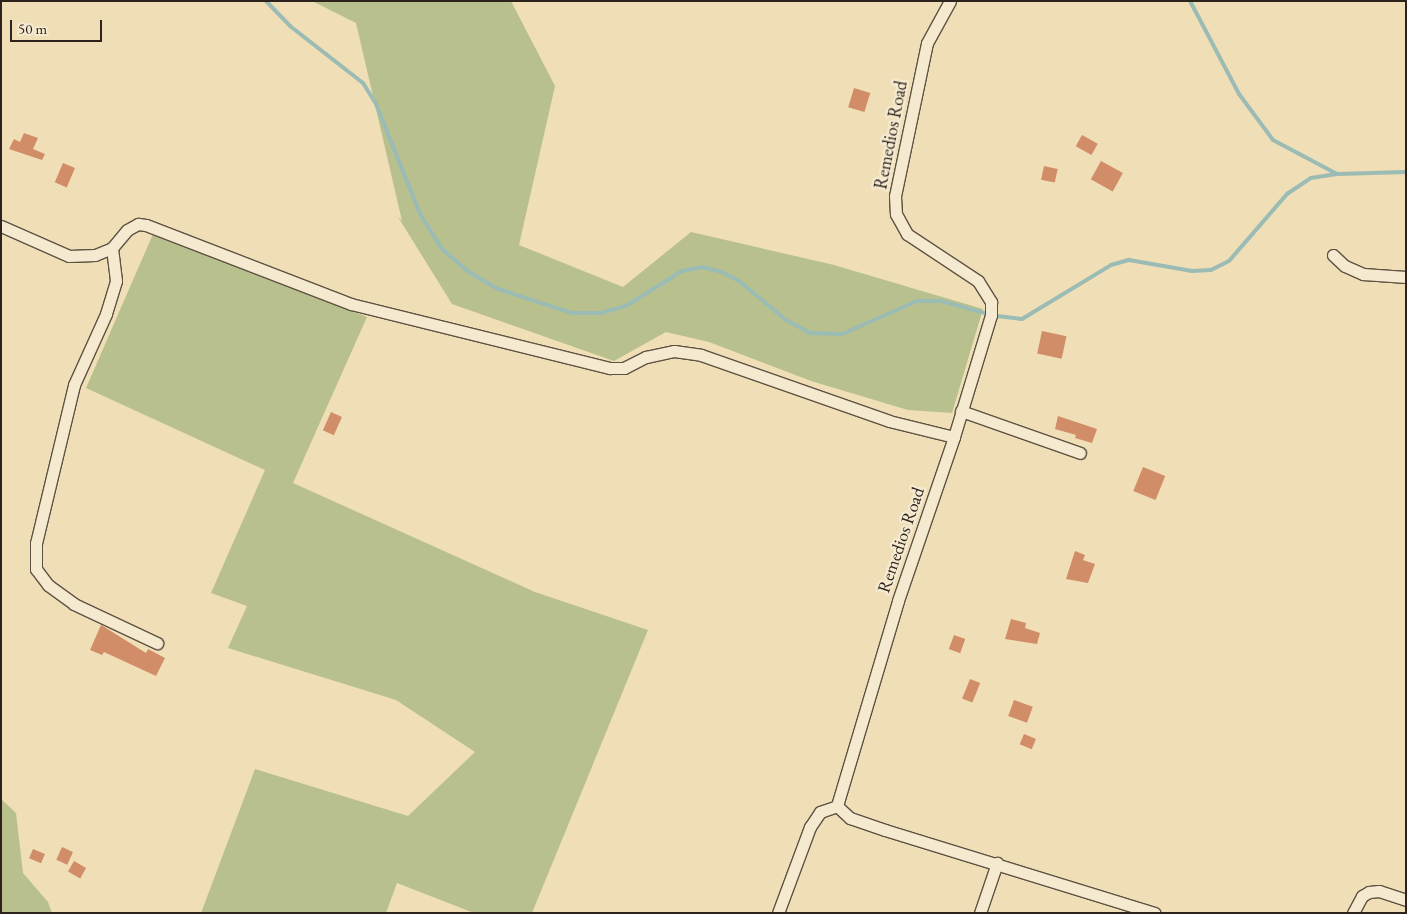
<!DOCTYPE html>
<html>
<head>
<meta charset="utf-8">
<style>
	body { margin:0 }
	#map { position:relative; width:1407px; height:914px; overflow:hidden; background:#efdeb6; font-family:"EB Garamond",serif }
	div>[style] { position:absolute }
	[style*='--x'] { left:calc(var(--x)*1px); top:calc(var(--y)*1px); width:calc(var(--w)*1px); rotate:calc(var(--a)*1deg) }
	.green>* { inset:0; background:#b8c18e }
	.stream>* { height:4px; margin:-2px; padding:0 2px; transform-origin:2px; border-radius:2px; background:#9bbbb5 }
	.building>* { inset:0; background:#d08d67; transform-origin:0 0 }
	.roads { filter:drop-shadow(1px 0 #5e5242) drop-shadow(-1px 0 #5e5242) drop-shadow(0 1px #5e5242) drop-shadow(0 -1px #5e5242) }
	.minor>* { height:11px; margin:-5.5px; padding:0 5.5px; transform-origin:5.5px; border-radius:5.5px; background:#f5ead0 }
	span { translate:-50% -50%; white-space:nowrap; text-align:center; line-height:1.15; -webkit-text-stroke:5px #f5ead0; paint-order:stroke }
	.street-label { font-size:18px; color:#2d231c }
	.frame { position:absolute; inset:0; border:2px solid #2d231c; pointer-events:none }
	.scale { position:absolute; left:10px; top:20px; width:92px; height:22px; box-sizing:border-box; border:2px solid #2d231c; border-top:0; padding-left:6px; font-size:15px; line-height:18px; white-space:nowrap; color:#2d231c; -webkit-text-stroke:4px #f5ead0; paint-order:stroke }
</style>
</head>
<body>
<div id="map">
	<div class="green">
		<i style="clip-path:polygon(312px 1px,511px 1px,555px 86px,519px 245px,623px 287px,691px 232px,834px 265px,983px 309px,952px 413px,908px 410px,811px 381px,709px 342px,666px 332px,614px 361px,452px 304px,398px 217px,402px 221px,356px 23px)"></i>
		<i style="clip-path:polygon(153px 234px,367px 317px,293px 483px,535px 592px,648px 630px,532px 913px,474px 913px,397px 883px,386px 913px,201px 913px,255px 769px,408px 816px,475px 752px,396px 700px,228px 648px,247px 606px,211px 593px,265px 470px,86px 388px)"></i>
		<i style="clip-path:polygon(1px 799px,16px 813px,23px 873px,48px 902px,52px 913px,1px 913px)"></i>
	</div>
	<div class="stream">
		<i style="--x:266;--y:1;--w:35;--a:46"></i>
		<i style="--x:290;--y:26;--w:93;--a:38"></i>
		<i style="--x:363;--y:83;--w:25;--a:58"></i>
		<i style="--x:376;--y:104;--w:118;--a:68.2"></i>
		<i style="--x:420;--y:214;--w:40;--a:58"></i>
		<i style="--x:441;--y:248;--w:33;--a:41"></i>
		<i style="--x:466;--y:270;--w:37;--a:31"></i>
		<i style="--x:498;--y:289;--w:78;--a:18"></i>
		<i style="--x:572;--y:313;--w:29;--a:0"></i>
		<i style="--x:601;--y:313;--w:26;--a:-16"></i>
		<i style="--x:626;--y:306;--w:66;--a:-32"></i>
		<i style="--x:682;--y:271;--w:20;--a:-11"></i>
		<i style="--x:702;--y:267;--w:21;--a:14"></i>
		<i style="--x:722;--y:272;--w:19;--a:28"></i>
		<i style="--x:739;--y:281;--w:61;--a:39.7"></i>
		<i style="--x:786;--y:320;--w:27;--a:28"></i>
		<i style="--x:810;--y:333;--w:32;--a:2"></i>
		<i style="--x:842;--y:334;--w:82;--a:-23.7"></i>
		<i style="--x:917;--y:301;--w:24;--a:0"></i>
		<i style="--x:941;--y:301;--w:46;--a:15.3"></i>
		<i style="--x:1190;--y:1;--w:105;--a:62.2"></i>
		<i style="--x:1239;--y:94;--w:57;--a:53.5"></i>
		<i style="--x:1273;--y:140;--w:72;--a:28"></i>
		<i style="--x:1337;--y:174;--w:69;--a:-1.7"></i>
		<i style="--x:997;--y:316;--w:25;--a:7"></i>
		<i style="--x:1022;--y:319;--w:104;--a:-31.2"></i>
		<i style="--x:1111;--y:265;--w:19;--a:-16"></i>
		<i style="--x:1129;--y:260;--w:64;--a:9.9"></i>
		<i style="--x:1192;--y:271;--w:19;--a:-3"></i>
		<i style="--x:1211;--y:270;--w:20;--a:-27"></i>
		<i style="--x:1229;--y:261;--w:89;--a:-49.1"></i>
		<i style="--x:1287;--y:194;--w:29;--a:-34"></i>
		<i style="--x:1311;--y:178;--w:26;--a:-9"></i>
	</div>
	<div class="building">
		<i style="left:854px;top:88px;width:17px;height:20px;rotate:17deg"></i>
		<i style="clip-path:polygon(24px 133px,38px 138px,33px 149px,45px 154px,42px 160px,9px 149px,14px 139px,20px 142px)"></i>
		<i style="left:1082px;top:135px;width:18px;height:13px;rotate:29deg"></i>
		<i style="left:1101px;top:161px;width:25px;height:21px;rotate:29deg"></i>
		<i style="left:63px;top:163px;width:13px;height:21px;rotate:23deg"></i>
		<i style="left:1044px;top:166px;width:14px;height:14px;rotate:12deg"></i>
		<i style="left:1042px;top:331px;width:25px;height:23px;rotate:12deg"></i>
		<i style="left:331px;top:412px;width:12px;height:20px;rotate:24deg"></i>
		<i style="clip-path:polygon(1058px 416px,1097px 429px,1092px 443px,1075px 438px,1076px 435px,1055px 429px)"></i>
		<i style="left:1143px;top:467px;width:24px;height:26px;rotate:22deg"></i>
		<i style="clip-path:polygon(1075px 551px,1085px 555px,1083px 560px,1095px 564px,1088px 583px,1066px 579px)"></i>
		<i style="clip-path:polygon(1011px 619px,1026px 623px,1025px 628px,1040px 633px,1037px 644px,1005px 639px)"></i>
		<i style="clip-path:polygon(101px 625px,146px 653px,148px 649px,165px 658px,156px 676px,104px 652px,102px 655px,90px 650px)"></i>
		<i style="left:954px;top:635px;width:12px;height:15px;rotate:20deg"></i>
		<i style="left:970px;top:679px;width:11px;height:21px;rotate:22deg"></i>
		<i style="left:1014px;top:700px;width:20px;height:17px;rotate:20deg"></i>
		<i style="left:1024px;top:734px;width:13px;height:11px;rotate:23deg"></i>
		<i style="left:62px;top:847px;width:12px;height:14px;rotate:24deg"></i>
		<i style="left:33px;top:849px;width:13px;height:10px;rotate:23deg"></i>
		<i style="left:74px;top:861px;width:14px;height:12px;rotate:30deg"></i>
	</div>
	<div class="roads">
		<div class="minor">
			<i style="--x:950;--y:1;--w:48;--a:118.7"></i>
			<i style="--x:927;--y:43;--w:156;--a:101.8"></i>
			<i style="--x:895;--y:196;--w:18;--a:87"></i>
			<i style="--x:896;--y:214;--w:23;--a:61"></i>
			<i style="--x:907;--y:234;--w:85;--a:33.5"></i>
			<i style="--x:978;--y:281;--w:25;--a:58"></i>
			<i style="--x:991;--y:302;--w:13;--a:90"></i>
			<i style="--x:991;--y:315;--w:127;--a:106.9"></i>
			<i style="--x:954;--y:437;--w:173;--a:108.9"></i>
			<i style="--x:898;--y:601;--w:214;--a:106.6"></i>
			<i style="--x:837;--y:806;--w:18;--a:43"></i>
			<i style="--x:850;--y:818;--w:37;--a:19"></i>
			<i style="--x:885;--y:830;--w:282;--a:17.1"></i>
			<i style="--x:1;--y:226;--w:74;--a:23.8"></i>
			<i style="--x:69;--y:256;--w:26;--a:-2"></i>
			<i style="--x:95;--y:255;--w:18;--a:-22"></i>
			<i style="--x:112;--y:248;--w:23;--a:-50"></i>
			<i style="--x:127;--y:230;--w:13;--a:-29"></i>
			<i style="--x:138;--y:224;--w:8;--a:7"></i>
			<i style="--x:146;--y:225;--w:220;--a:21.1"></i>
			<i style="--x:351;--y:304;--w:267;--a:13.9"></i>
			<i style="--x:610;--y:368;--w:14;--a:0"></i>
			<i style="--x:624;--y:368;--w:25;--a:-27"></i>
			<i style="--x:646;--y:357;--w:29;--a:-12"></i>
			<i style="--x:674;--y:351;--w:27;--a:8"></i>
			<i style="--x:701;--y:355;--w:199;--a:19.3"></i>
			<i style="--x:889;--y:421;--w:67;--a:13.8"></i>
			<i style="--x:112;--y:248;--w:33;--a:83"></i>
			<i style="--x:116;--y:281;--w:34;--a:107"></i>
			<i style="--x:106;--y:314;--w:78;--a:114.3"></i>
			<i style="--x:74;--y:385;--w:163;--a:103.5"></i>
			<i style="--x:36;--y:543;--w:26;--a:90"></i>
			<i style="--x:36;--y:569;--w:20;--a:53"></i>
			<i style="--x:48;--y:585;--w:32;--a:36"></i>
			<i style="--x:74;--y:604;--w:92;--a:25.2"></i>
			<i style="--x:1333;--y:255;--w:16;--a:43"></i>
			<i style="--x:1345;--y:266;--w:20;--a:24"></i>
			<i style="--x:1363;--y:274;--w:43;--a:4"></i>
			<i style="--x:961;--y:411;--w:126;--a:19.4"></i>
			<i style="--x:778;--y:913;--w:92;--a:-69.6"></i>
			<i style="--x:810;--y:827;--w:18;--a:-56"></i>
			<i style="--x:820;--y:812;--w:18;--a:-19"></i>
			<i style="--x:980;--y:913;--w:53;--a:-71.2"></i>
			<i style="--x:1353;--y:913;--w:19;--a:-62"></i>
			<i style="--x:1362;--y:896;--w:8;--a:-30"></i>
			<i style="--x:1369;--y:892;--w:10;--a:-6"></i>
			<i style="--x:1379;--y:891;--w:28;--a:18"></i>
		</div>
	</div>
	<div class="street-label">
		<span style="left:891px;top:135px;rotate:-79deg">Remedios Road</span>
		<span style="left:901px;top:540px;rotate:-71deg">Remedios Road</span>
	</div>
	<div class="frame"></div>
	<div class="scale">50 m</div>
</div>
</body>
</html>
